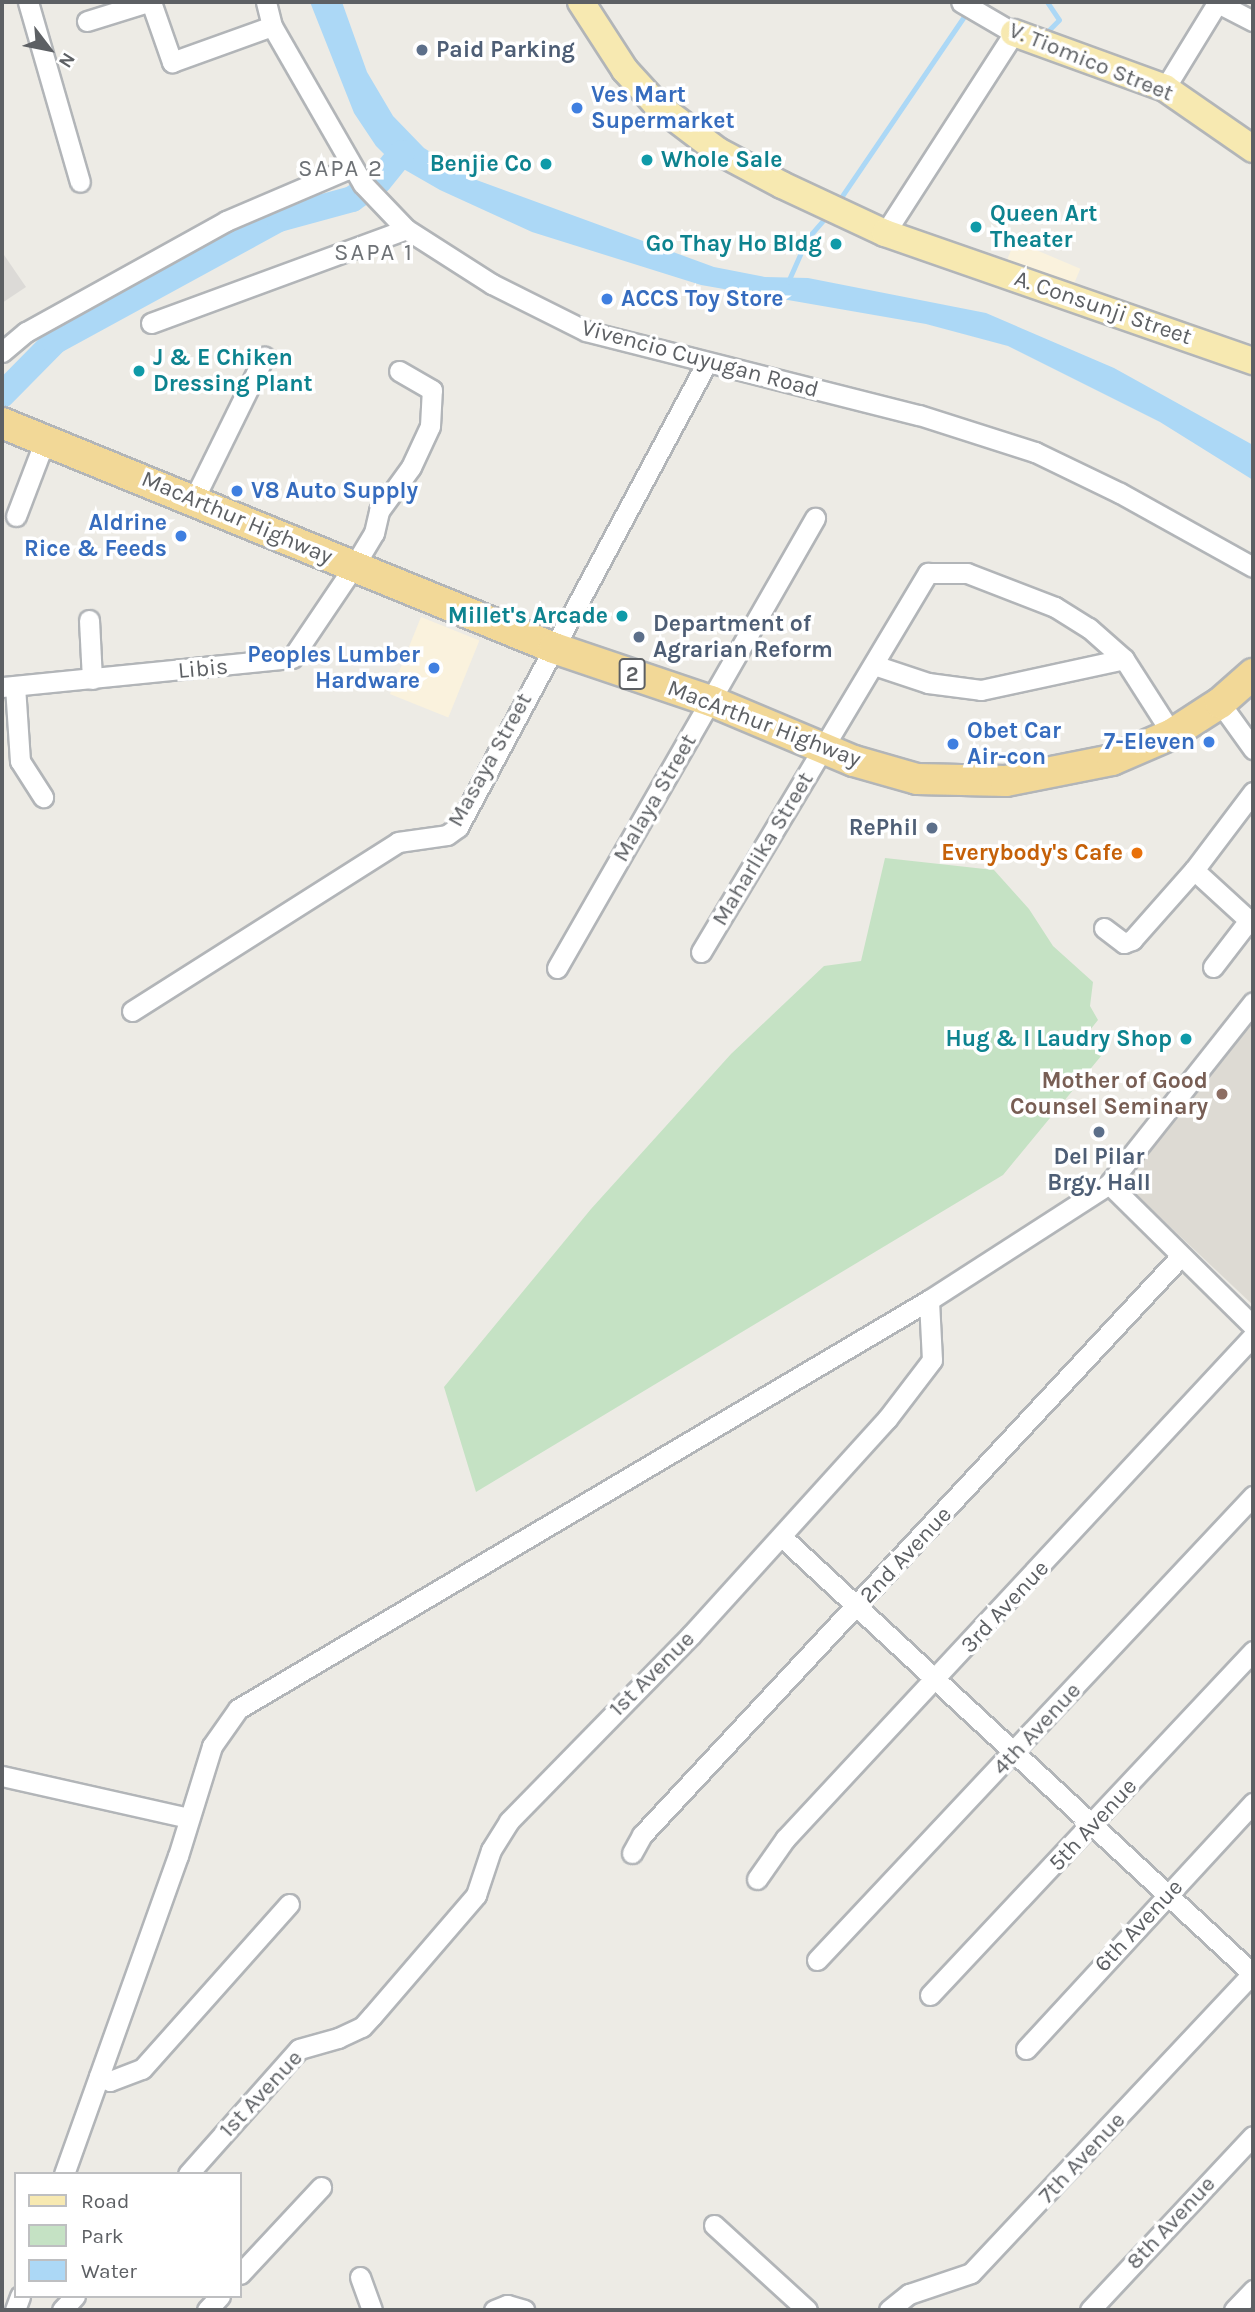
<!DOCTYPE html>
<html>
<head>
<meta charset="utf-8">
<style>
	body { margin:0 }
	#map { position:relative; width:1255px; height:2312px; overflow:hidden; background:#edebe5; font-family:Karla,sans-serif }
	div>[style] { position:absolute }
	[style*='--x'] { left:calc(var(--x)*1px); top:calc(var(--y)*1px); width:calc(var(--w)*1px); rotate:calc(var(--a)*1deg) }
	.commercial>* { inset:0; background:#faf2dd; transform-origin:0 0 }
	.industrial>* { inset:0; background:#dcdad7 }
	.education>* { inset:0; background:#dddad3 }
	.green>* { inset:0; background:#c5e2c4 }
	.water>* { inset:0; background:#acd8f6 }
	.stream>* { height:4.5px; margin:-2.25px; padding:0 2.25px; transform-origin:2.25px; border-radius:2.25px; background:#acd8f6 }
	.river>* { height:26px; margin:-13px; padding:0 13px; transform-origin:13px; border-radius:13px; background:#acd8f6 }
	.roads { filter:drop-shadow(2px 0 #b2b5b8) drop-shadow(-2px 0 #b2b5b8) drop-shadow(0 2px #b2b5b8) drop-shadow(0 -2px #b2b5b8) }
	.minor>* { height:19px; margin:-9.5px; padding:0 9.5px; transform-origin:9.5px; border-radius:9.5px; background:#fff }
	.major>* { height:26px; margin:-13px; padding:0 13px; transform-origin:13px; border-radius:13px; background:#f7e9b1 }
	.highway>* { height:30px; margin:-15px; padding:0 15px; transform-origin:15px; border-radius:15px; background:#f2d897 }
	.dots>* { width:19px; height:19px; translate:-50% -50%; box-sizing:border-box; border:4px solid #fff; border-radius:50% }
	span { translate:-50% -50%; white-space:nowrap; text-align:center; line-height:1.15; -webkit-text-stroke:7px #fff; paint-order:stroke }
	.shield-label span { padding:2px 5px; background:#fff; border:2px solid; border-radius:5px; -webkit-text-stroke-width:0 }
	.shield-label { font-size:21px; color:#5d6064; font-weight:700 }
	.service-label { font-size:23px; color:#4e5e75; font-weight:700 }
	.left { translate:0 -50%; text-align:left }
	.right { translate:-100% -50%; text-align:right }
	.street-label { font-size:23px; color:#5d6064 }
	.shop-label { font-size:23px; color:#366cbe; font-weight:700 }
	.culture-label { font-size:23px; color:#0d838f; font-weight:700 }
	.food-label { font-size:23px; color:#c56008; font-weight:700 }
	.education-label { font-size:23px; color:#785e54; font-weight:700 }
	.neighbourhood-label { font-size:24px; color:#6e7276; letter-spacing:2px }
	.frame { position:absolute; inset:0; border:4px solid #5d6064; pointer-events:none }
	.legend { position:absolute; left:14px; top:2172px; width:228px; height:126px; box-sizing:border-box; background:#fff; border:2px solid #bebfc1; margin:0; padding:9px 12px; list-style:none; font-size:21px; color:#5d6064 }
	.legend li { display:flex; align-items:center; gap:14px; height:35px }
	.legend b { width:35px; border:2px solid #bebfc1 }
	.north { position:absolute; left:14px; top:14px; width:70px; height:70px; -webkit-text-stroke:5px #fff; paint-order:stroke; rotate:122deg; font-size:19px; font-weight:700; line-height:28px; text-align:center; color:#5d6064 }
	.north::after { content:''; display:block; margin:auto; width:24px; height:32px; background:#5d6064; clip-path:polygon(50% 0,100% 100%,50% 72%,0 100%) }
</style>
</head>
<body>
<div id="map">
	<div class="commercial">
		<i style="left:1015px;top:241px;width:71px;height:26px;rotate:23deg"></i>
		<i style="left:421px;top:617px;width:63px;height:83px;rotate:22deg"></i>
	</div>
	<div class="industrial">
		<i style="clip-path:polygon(2px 252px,26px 287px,2px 303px)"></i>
	</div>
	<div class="education">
		<i style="clip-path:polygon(1253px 1018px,1253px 1305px,1130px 1189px,1129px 1170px)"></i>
	</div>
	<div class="green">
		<i style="clip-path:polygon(885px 858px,994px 870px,1029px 909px,1053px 946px,1093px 982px,1090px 1006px,1098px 1020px,1086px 1035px,1106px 1050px,1003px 1175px,476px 1492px,444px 1387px,591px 1209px,731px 1054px,824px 966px,861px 961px)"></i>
	</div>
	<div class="water">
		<i style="clip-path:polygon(310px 2px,342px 2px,367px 72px,393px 116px,424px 148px,471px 178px,714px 267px,765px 277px,808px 278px,986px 313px,1114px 368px,1253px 445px,1253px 480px,1160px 422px,1008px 346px,926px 324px,701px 285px,532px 232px,440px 190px,393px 163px,376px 146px,354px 113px)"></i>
	</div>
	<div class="stream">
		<i style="--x:1046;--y:33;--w:18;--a:-45"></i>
		<i style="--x:1059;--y:20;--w:22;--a:-124"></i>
		<i style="--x:838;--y:202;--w:230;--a:-55.8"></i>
		<i style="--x:788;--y:282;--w:47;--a:-66.2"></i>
		<i style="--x:807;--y:239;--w:29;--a:-49"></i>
	</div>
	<div class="river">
		<i style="--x:2;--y:395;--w:76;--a:-45.5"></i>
		<i style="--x:55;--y:341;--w:255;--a:-28.6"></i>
		<i style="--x:279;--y:219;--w:76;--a:-15.3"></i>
		<i style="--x:352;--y:199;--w:32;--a:-34"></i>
		<i style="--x:379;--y:181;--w:36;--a:-51"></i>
	</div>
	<div class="roads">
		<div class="minor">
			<i style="--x:28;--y:2;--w:187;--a:73.9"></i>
			<i style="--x:151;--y:2;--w:64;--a:70.7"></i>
			<i style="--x:172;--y:62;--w:106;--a:-19.8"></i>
			<i style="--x:266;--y:2;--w:25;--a:76"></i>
			<i style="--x:272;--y:26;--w:182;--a:60.1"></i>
			<i style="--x:363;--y:184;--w:62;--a:46.3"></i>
			<i style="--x:406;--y:229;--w:102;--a:32.6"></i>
			<i style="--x:492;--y:284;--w:105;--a:26.6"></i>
			<i style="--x:586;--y:331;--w:343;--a:14.2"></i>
			<i style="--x:919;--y:415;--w:122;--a:17.7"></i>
			<i style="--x:1035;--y:452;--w:94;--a:25.8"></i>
			<i style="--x:1120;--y:493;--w:152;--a:29.1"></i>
			<i style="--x:1216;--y:2;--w:42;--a:27.2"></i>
			<i style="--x:87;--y:21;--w:64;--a:-17.3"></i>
			<i style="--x:1165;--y:88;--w:100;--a:-58.5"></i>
			<i style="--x:885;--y:233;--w:238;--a:-57.2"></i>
			<i style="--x:1014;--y:33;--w:61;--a:-149.7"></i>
			<i style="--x:151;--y:323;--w:272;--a:-20.2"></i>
			<i style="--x:2;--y:352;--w:31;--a:-40"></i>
			<i style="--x:26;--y:332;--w:229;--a:-29"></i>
			<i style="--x:226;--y:221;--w:135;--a:-23.1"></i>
			<i style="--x:193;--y:501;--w:161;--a:-63.8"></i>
			<i style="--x:16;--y:516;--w:81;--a:-69.1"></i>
			<i style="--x:89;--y:620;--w:59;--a:87.1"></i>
			<i style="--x:874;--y:665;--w:57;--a:18.4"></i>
			<i style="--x:928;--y:683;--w:53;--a:7.5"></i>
			<i style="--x:981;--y:690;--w:146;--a:-12.2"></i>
			<i style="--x:15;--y:686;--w:75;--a:86.2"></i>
			<i style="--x:20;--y:761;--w:43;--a:57.4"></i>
			<i style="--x:2;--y:687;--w:291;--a:-5.7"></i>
			<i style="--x:292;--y:658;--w:111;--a:-56"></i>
			<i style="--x:354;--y:566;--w:39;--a:-59"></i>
			<i style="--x:374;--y:533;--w:23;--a:-77"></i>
			<i style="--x:379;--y:511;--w:54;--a:-54"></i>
			<i style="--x:411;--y:467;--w:45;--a:-65.1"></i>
			<i style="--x:430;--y:426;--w:36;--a:-87"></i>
			<i style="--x:432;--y:390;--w:38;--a:-150"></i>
			<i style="--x:1220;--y:703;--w:57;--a:54.3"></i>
			<i style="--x:1253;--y:792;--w:98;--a:127.1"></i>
			<i style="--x:1194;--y:870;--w:80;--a:42.5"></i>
			<i style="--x:1104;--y:928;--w:25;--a:37"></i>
			<i style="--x:1124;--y:943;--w:9;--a:-21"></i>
			<i style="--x:1132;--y:940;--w:94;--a:-48.5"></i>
			<i style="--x:701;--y:952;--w:442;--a:-59.1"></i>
			<i style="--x:928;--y:573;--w:39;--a:0"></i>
			<i style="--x:967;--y:573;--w:94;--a:21.1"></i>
			<i style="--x:1055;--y:607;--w:40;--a:32"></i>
			<i style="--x:1089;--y:628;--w:47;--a:41.5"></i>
			<i style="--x:1124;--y:659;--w:89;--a:57.4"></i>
			<i style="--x:1213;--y:967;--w:59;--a:-52.5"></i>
			<i style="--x:557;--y:968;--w:519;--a:-60.17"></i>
			<i style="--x:132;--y:1011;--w:315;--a:-32.4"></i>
			<i style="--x:398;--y:842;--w:49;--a:-8.1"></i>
			<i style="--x:447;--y:835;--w:14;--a:-36"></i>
			<i style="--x:458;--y:827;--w:525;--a:-61.82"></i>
			<i style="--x:1109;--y:1184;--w:202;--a:44.6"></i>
			<i style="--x:782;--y:1537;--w:643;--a:42.86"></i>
			<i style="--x:2;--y:1776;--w:191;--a:12.7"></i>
			<i style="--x:632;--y:1853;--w:21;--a:-61"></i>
			<i style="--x:642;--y:1835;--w:790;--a:-47.05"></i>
			<i style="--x:757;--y:1879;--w:49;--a:-55"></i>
			<i style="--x:785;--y:1839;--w:687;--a:-47.06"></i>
			<i style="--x:817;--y:1960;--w:637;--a:-46.78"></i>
			<i style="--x:930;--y:1995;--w:472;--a:-46.8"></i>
			<i style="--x:1026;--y:2049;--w:335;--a:-47.3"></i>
			<i style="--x:99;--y:2076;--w:12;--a:24"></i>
			<i style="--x:110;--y:2081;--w:34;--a:-21"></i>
			<i style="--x:142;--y:2069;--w:221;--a:-48.3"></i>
			<i style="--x:64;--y:2174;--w:338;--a:-70.3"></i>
			<i style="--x:178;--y:1856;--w:115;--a:-72.8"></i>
			<i style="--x:212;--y:1746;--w:45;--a:-54.9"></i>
			<i style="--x:238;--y:1709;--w:803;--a:-30.62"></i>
			<i style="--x:929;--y:1300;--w:214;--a:-32.8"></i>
			<i style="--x:1109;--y:1184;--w:232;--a:-51.6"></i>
			<i style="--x:188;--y:2174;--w:167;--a:-48.4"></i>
			<i style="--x:299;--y:2049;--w:41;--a:-15.8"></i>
			<i style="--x:338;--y:2038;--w:26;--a:-25"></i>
			<i style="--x:362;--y:2027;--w:15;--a:-48"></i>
			<i style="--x:372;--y:2016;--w:160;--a:-49.3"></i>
			<i style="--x:476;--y:1895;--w:47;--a:-71.6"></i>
			<i style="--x:491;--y:1850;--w:34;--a:-58"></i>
			<i style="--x:509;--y:1821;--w:260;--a:-45.6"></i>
			<i style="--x:691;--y:1635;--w:292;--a:-47.8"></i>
			<i style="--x:887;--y:1419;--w:74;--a:-52.7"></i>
			<i style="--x:932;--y:1360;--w:60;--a:-92.9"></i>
			<i style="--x:714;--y:2225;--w:126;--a:42.4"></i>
			<i style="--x:240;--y:2274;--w:119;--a:-47"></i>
			<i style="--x:360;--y:2277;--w:35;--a:70"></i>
			<i style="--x:15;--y:2310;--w:15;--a:-70"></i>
			<i style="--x:62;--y:2310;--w:19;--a:-47"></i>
			<i style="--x:207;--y:2310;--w:19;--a:-47"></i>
			<i style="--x:494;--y:2310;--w:14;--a:-21"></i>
			<i style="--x:507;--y:2305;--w:18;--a:16"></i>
			<i style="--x:889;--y:2310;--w:26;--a:-39"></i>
			<i style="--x:909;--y:2294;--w:65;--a:-18.7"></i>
			<i style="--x:971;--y:2273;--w:412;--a:-46.8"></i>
			<i style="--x:1090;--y:2310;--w:238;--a:-46.9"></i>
			<i style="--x:1234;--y:2310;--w:28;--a:-46"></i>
		</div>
		<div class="major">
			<i style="--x:581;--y:2;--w:81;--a:57.1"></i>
			<i style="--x:625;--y:70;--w:46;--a:47.6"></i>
			<i style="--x:656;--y:104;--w:78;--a:37.2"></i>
			<i style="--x:718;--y:151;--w:72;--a:28"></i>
			<i style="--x:782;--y:185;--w:114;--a:25"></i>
			<i style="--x:885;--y:233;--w:390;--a:19.2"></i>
			<i style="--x:1014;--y:33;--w:161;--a:20"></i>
			<i style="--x:1165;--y:88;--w:107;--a:34.7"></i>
		</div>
		<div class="highway">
			<i style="--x:2;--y:423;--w:596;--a:22.18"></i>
			<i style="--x:554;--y:648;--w:166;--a:18.7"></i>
			<i style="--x:711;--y:701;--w:155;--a:22.8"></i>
			<i style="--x:854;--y:761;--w:66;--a:15.9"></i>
			<i style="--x:917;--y:779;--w:89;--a:1.3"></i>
			<i style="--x:1006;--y:781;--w:108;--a:-11.2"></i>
			<i style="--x:1112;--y:760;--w:65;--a:-23.4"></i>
			<i style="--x:1172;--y:734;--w:57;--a:-32.9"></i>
			<i style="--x:1220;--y:703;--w:44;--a:-41.3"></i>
		</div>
	</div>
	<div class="dots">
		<i style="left:422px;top:50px;background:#5c6f8a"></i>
		<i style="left:577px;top:108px;background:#3f7fe0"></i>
		<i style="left:647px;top:160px;background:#0f9aa8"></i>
		<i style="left:546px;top:164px;background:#0f9aa8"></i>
		<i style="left:976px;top:227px;background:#0f9aa8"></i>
		<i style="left:836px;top:244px;background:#0f9aa8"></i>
		<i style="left:607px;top:299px;background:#3f7fe0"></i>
		<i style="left:139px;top:371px;background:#0f9aa8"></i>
		<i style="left:237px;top:491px;background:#3f7fe0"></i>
		<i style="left:181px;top:536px;background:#3f7fe0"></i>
		<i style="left:622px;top:616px;background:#0f9aa8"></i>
		<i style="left:639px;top:637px;background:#5c6f8a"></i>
		<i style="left:434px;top:668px;background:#3f7fe0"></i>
		<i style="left:1209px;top:742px;background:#3f7fe0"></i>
		<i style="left:953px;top:744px;background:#3f7fe0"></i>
		<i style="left:932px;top:828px;background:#5c6f8a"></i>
		<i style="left:1137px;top:853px;background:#e8710a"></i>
		<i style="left:1186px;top:1039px;background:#0f9aa8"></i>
		<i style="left:1222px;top:1094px;background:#8d6e63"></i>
		<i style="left:1099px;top:1132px;background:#5c6f8a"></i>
	</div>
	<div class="shield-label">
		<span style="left:632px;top:674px">2</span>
	</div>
	<div class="service-label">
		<span class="left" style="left:436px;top:50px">Paid Parking</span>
		<span class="left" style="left:653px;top:637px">Department of<br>Agrarian Reform</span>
		<span class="right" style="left:918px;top:828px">RePhil</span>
		<span style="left:1099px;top:1170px">Del Pilar<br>Brgy. Hall</span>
	</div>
	<div class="street-label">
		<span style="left:1091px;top:62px;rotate:22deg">V. Tiomico Street</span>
		<span style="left:1103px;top:308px;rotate:19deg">A. Consunji Street</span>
		<span style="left:700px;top:359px;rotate:15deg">Vivencio Cuyugan Road</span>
		<span style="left:237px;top:518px;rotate:23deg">MacArthur Highway</span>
		<span style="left:203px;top:669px;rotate:-5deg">Libis</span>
		<span style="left:764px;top:724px;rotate:21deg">MacArthur Highway</span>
		<span style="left:490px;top:760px;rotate:-61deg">Masaya Street</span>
		<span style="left:655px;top:798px;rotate:-60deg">Malaya Street</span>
		<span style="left:763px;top:849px;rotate:-59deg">Maharlika Street</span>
		<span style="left:906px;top:1555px;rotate:-47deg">2nd Avenue</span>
		<span style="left:1005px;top:1607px;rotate:-47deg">3rd Avenue</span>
		<span style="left:652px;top:1674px;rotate:-45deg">1st Avenue</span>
		<span style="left:1037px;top:1729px;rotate:-47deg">4th Avenue</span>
		<span style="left:1093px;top:1825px;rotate:-47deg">5th Avenue</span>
		<span style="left:1139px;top:1926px;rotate:-47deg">6th Avenue</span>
		<span style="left:261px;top:2094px;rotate:-47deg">1st Avenue</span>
		<span style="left:1082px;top:2158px;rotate:-47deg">7th Avenue</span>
		<span style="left:1171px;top:2223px;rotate:-47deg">8th Avenue</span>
	</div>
	<div class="shop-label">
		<span class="left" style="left:591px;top:108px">Ves Mart<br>Supermarket</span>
		<span class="left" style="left:621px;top:299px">ACCS Toy Store</span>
		<span class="left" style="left:251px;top:491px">V8 Auto Supply</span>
		<span class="right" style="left:167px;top:536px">Aldrine<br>Rice &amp; Feeds</span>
		<span class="right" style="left:420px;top:668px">Peoples Lumber<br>Hardware</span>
		<span class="left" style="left:967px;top:744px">Obet Car<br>Air-con</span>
		<span class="right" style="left:1195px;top:742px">7-Eleven</span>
	</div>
	<div class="culture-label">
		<span class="left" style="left:661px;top:160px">Whole Sale</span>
		<span class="right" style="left:532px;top:164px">Benjie Co</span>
		<span class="left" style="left:990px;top:227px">Queen Art<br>Theater</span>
		<span class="right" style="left:822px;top:244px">Go Thay Ho Bldg</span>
		<span class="left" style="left:153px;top:371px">J &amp; E Chiken<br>Dressing Plant</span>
		<span class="right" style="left:608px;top:616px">Millet's Arcade</span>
		<span class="right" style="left:1172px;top:1039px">Hug &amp; I Laudry Shop</span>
	</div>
	<div class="food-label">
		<span class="right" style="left:1123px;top:853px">Everybody's Cafe</span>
	</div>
	<div class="education-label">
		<span class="right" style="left:1208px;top:1094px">Mother of Good<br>Counsel Seminary</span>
	</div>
	<div class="neighbourhood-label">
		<span style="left:341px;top:169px">SAPA 2</span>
		<span style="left:374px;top:253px">SAPA 1</span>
	</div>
	<div class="frame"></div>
	<ul class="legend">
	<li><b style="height:9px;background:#f7e9b1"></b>Road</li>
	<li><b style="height:19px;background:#c5e2c4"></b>Park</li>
	<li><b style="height:19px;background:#acd8f6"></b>Water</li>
	</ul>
	<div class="north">N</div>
</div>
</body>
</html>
